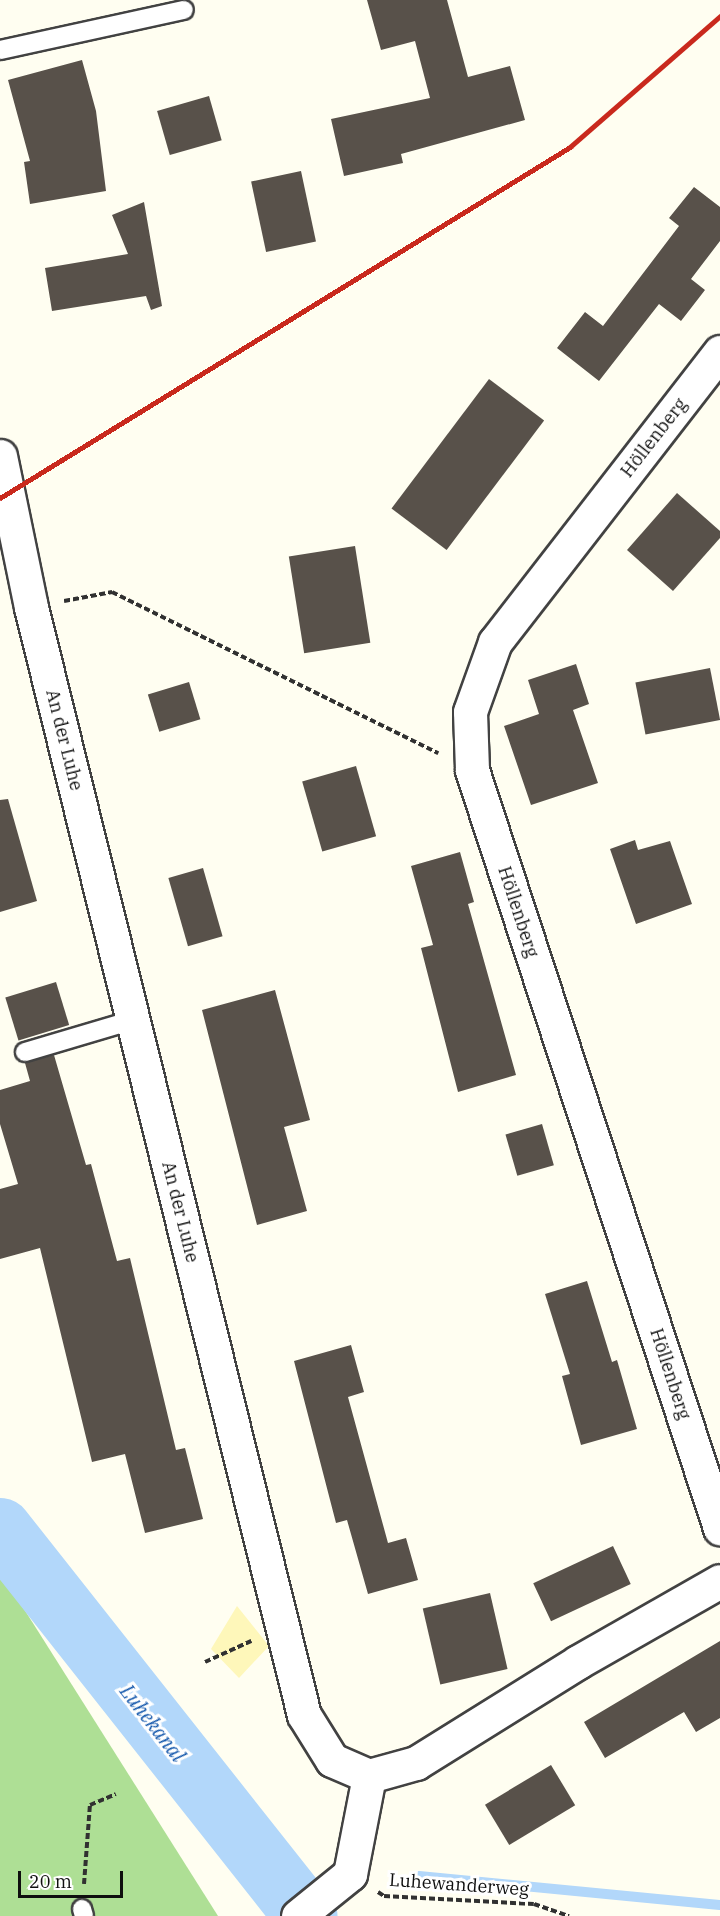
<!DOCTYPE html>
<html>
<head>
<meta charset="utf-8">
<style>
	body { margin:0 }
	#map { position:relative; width:720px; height:1916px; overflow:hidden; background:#fffef1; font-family:"IBM Plex Serif",serif }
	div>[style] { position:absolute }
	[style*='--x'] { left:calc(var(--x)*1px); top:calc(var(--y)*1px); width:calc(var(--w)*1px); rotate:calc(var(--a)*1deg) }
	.forest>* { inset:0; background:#aedf95 }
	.sand>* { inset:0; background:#fef7ba }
	.stream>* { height:10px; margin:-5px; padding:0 5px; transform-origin:5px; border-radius:5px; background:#b2d7fa }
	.river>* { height:63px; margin:-31.5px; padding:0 31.5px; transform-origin:31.5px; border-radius:31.5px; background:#b2d7fa }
	.building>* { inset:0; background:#58514a; transform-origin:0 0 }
	.path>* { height:4px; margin-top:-2px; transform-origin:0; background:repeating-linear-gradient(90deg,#313131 0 6px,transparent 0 9px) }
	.roads { filter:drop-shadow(2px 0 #424242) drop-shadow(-2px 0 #424242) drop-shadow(0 2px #424242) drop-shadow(0 -2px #424242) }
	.service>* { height:18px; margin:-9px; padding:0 9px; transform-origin:9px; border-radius:9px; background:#fff }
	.minor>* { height:33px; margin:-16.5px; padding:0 16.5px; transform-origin:16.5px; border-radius:16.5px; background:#fff }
	.rail>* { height:4.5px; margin:-2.25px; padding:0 2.25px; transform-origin:2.25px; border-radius:2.25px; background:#c9291d }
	span { translate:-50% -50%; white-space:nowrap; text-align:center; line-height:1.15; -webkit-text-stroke:6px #fff; paint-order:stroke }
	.street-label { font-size:18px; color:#0f0f0f }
	.water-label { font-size:20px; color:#0f54aa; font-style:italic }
	.scale { position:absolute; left:18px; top:1871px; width:105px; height:27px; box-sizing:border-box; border:3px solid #0f0f0f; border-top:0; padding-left:8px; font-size:18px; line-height:21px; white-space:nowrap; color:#0f0f0f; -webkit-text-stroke:4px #fff; paint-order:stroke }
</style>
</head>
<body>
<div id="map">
	<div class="forest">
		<i style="clip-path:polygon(0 1571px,218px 1916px,0 1916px)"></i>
	</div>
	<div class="sand">
		<i style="clip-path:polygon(237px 1606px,269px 1646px,239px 1678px,211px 1649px)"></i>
	</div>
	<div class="stream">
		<i style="--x:419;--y:1876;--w:302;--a:5.5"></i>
	</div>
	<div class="river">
		<i style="--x:0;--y:1529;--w:493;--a:51.7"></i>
	</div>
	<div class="building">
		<i style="clip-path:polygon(367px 0,447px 0,468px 77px,510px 66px,525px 120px,401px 154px,403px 163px,344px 176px,331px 119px,430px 98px,415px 41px,381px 50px)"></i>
		<i style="clip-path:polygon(82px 60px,96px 111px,106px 191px,30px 204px,24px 162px,30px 161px,8px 80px)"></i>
		<i style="left:209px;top:96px;width:46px;height:54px;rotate:74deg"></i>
		<i style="left:301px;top:171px;width:72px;height:51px;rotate:78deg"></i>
		<i style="clip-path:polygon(694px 187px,720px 207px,720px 241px,691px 279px,705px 290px,681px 321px,659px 304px,599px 381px,557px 348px,585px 312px,603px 326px,679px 226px,669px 218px)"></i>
		<i style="clip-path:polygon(144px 202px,162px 306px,151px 310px,146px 296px,52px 311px,45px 268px,128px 254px,112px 215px)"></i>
		<i style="left:489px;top:379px;width:69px;height:162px;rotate:37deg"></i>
		<i style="clip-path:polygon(677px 493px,720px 531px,720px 538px,673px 591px,627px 550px)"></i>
		<i style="left:355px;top:546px;width:98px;height:67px;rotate:81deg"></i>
		<i style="clip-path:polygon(576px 664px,589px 704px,573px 710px,598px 783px,531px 805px,504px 726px,539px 714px,528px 680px)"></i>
		<i style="left:710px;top:668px;width:53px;height:76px;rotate:79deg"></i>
		<i style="left:189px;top:682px;width:39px;height:43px;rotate:73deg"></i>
		<i style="left:356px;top:766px;width:73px;height:56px;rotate:74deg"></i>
		<i style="clip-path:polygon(8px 799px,37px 901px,0 912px,0 800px)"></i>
		<i style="clip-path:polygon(635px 840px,638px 850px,670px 841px,692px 904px,636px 924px,610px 849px)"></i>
		<i style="clip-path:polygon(460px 852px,474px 902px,468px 904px,516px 1075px,458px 1092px,421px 948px,433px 945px,411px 866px)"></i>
		<i style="left:203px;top:868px;width:71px;height:36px;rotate:74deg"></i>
		<i style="left:56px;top:982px;width:45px;height:53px;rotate:73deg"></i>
		<i style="clip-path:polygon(275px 990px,310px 1120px,284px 1127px,307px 1211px,257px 1225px,202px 1010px)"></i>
		<i style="clip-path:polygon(54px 1055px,86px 1165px,91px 1164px,117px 1261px,130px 1258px,176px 1450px,185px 1448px,203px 1519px,145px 1533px,125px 1454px,92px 1462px,40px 1248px,0 1259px,0 1189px,18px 1184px,0 1124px,0 1090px,30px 1081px,25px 1063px)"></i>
		<i style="left:542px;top:1124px;width:43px;height:38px;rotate:74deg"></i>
		<i style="clip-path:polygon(587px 1281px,612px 1362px,617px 1360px,637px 1429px,581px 1445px,562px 1376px,570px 1374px,545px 1294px)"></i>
		<i style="clip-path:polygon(351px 1345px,364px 1392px,348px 1397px,388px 1543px,406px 1538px,418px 1580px,368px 1594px,347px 1520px,336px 1523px,294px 1361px)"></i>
		<i style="left:613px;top:1546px;width:42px;height:88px;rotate:65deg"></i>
		<i style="left:490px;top:1593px;width:78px;height:69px;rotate:77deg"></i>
		<i style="clip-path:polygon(720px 1641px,720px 1718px,696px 1732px,684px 1712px,605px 1758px,584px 1722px)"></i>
		<i style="left:551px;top:1765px;width:47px;height:77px;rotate:59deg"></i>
	</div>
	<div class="path">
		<i style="--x:64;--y:601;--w:49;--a:-10.6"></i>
		<i style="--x:112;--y:592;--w:364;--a:26.3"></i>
		<i style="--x:205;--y:1662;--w:51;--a:-24.5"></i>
		<i style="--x:84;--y:1884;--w:79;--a:-85.7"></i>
		<i style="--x:90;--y:1805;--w:28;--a:-23"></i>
		<i style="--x:378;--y:1892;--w:7;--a:34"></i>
		<i style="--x:384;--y:1896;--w:150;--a:3.1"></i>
		<i style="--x:534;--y:1904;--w:37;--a:19"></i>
	</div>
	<div class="roads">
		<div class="service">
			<i style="--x:0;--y:50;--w:188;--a:-12.3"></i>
			<i style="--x:25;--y:1052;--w:113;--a:-16.5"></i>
			<i style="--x:82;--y:1909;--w:7;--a:74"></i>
		</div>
		<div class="minor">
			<i style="--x:720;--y:352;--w:367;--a:127.8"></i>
			<i style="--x:495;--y:642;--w:74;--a:109.7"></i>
			<i style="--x:470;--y:712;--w:58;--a:88"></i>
			<i style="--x:472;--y:770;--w:798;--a:71.88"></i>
			<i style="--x:0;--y:456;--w:154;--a:78.4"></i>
			<i style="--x:31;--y:607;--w:1141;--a:76.16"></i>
			<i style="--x:304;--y:1715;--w:53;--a:58.1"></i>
			<i style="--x:332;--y:1760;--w:40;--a:23.4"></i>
			<i style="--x:369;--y:1776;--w:49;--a:-15.5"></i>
			<i style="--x:416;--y:1763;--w:191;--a:-31.9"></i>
			<i style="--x:578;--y:1662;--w:163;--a:-29.7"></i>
			<i style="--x:298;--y:1916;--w:67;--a:-38.9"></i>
			<i style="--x:350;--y:1874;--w:100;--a:-79"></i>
		</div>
	</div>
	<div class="rail">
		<i style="--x:0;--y:498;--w:669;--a:-31.62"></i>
		<i style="--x:570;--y:147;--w:199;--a:-41.1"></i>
	</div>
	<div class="street-label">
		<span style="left:654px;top:438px;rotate:-52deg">Höllenberg</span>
		<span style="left:64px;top:740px;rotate:76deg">An der Luhe</span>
		<span style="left:518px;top:912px;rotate:72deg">Höllenberg</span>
		<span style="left:180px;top:1212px;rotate:76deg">An der Luhe</span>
		<span style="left:670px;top:1374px;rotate:72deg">Höllenberg</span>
		<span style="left:459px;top:1885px;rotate:4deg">Luhewanderweg</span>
	</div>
	<div class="water-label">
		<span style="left:153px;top:1723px;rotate:52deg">Luhekanal</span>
	</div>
	<div class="scale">20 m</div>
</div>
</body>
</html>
